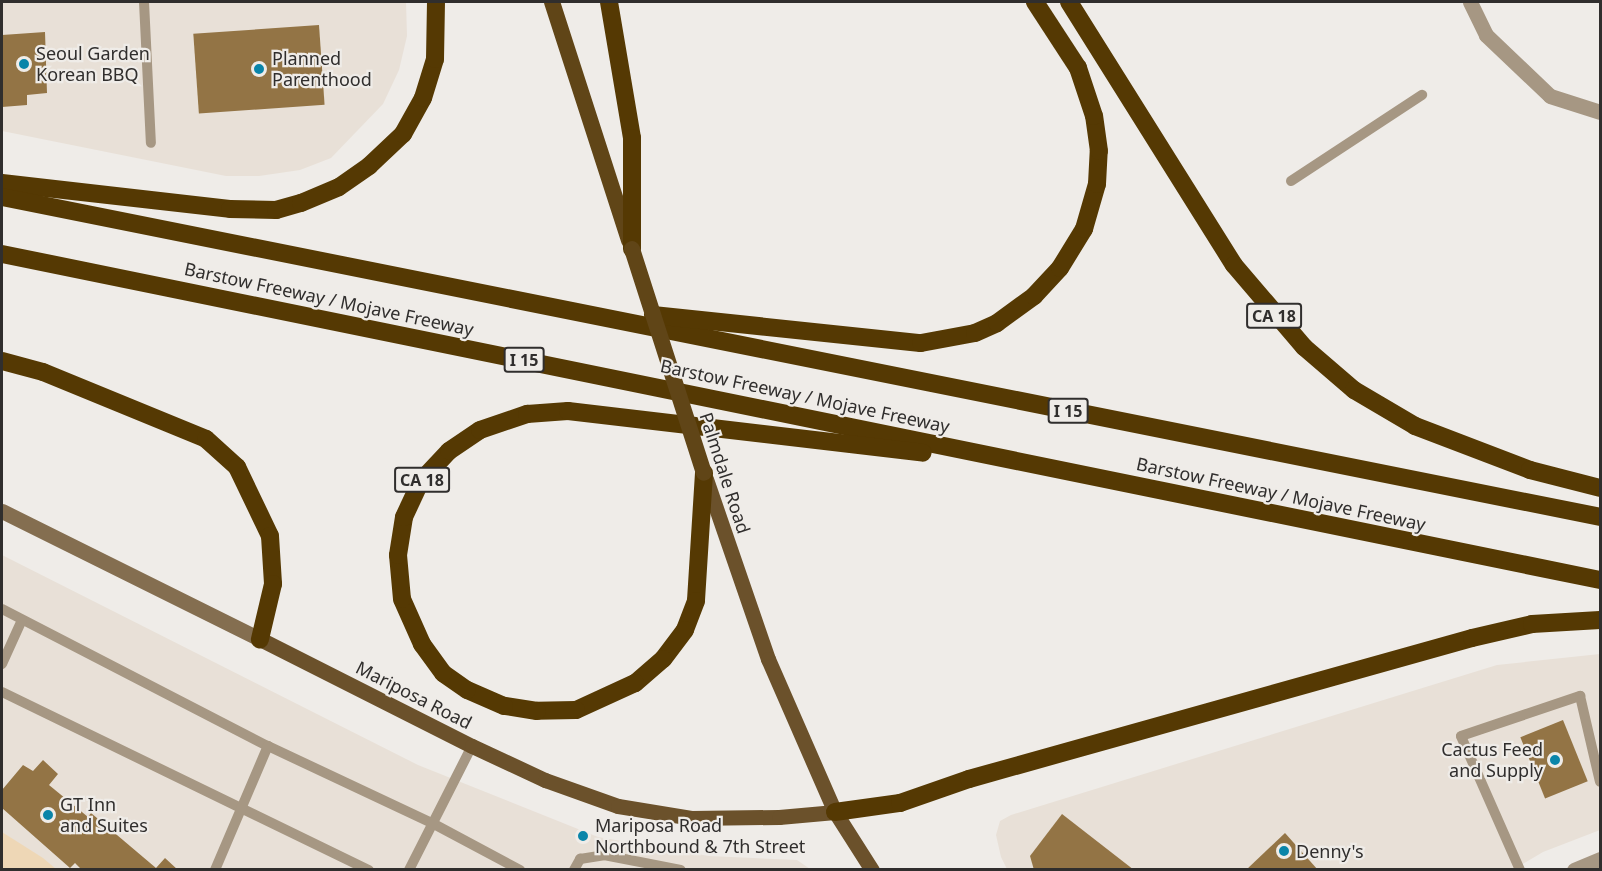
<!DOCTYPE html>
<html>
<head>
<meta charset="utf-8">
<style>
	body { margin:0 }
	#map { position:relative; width:1602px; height:871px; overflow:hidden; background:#efece8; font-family:"Noto Sans",sans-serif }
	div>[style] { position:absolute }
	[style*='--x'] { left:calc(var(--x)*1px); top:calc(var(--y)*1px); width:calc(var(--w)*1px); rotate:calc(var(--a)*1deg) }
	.built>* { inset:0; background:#e8e0d7 }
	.green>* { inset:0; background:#eed7b6 }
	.building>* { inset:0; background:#937445; transform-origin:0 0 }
	.service>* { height:10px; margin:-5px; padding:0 5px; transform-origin:5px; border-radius:5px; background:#a69783 }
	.tertiary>* { height:15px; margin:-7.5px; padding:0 7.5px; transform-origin:7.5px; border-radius:7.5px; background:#a69783 }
	.secondary>* { height:15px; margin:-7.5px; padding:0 7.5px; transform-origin:7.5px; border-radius:7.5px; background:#846e50 }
	.primary>* { height:15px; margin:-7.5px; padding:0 7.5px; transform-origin:7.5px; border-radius:7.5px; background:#6b512b }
	.trunk>* { height:16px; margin:-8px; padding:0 8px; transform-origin:8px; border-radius:8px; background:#604517 }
	.motorway>* { height:18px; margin:-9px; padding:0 9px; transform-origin:9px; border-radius:9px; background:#553903 }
	.trunk-bridge>* { height:16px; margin:-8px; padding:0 8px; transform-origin:8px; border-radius:8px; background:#604517 }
	.dots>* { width:16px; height:16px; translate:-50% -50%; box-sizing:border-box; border:3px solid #efece8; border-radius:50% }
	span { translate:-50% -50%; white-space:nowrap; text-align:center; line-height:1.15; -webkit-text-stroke:4.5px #efece8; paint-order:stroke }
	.shield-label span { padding:2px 4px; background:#efece8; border:2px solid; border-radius:4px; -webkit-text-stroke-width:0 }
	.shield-label { font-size:16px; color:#302e2d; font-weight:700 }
	.poi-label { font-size:18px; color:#302e2d }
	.left { translate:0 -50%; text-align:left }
	.right { translate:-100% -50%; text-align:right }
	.street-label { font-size:18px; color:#302e2d }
	.frame { position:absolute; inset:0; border:3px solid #302e2d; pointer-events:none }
</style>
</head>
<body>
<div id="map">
	<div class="built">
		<i style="clip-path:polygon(2px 2px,406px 2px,407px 36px,399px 70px,383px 104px,331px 158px,300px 170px,259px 176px,226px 176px,2px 131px)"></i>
		<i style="clip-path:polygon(2px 555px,418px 765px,598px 837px,709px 856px,797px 860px,810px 869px,57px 870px,2px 832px)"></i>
		<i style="clip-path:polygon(1600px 654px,1600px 830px,1543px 852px,1514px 869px,1007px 869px,1001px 857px,996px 835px,1000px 821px,1011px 815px,1497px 665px)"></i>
	</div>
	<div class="green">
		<i style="clip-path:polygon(2px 832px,43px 858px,56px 869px,2px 869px)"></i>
	</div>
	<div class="building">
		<i style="left:319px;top:25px;width:80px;height:126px;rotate:86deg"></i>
		<i style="clip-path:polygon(45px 32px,47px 93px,27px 95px,27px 105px,2px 107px,2px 35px)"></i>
		<i style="left:1563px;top:720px;width:66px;height:46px;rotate:68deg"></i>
		<i style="clip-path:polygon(43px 760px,58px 774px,49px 785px,88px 817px,91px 813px,156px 868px,165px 858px,178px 870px,82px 870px,75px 863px,70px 868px,2px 808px,2px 790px,23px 765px,33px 771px)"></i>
		<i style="clip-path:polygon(1062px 814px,1134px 870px,1034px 870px,1030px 856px)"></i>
		<i style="clip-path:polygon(1285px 833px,1318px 870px,1246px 870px)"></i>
	</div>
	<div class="service">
		<i style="--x:144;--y:2;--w:141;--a:87.2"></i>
		<i style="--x:1291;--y:181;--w:157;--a:-33.3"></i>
		<i style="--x:2;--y:609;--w:299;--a:27.3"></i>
		<i style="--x:268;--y:746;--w:181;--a:25.2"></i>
		<i style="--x:432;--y:823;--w:100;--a:28.1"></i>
		<i style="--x:2;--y:664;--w:48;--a:-65.6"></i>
		<i style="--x:2;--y:692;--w:408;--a:25.9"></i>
		<i style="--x:215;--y:870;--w:135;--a:-66.9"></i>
		<i style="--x:409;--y:870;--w:139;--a:-63.1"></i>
		<i style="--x:574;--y:870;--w:13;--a:-61"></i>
		<i style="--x:580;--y:859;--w:24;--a:-9"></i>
		<i style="--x:604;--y:855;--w:78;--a:11"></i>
		<i style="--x:1520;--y:870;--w:146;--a:-113.8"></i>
		<i style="--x:1461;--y:736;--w:126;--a:-18.6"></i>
		<i style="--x:1580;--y:696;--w:88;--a:76.9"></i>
	</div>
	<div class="tertiary">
		<i style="--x:1470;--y:2;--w:37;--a:64"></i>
		<i style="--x:1486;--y:35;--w:88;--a:43.6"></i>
		<i style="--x:1550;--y:96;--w:52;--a:17.7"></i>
		<i style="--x:1574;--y:870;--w:28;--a:-23"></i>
	</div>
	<div class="secondary">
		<i style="--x:2;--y:511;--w:288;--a:26.4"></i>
	</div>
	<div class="primary">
		<i style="--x:706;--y:479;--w:190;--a:71"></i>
		<i style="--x:768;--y:659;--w:167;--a:66.4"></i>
		<i style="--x:835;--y:812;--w:69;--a:57.5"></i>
		<i style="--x:260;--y:639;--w:237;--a:26.8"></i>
		<i style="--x:472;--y:746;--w:81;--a:25"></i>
		<i style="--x:545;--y:780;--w:77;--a:19.6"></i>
		<i style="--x:618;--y:806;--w:74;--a:9.3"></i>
		<i style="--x:691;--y:818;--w:88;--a:-0.7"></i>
		<i style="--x:779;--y:817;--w:56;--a:-5.1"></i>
	</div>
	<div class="trunk">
		<i style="--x:552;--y:2;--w:251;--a:72.1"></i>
	</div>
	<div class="motorway">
		<i style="--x:609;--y:2;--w:138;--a:80.4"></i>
		<i style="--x:632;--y:138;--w:111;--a:90"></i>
		<i style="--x:1069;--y:2;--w:310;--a:57.9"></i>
		<i style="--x:1234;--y:265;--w:108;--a:49.5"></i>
		<i style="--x:1304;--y:347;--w:66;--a:40.7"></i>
		<i style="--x:1354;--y:390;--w:71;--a:30.5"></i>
		<i style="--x:1415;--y:426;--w:123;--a:20.9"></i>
		<i style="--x:1530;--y:470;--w:72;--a:14.4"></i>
		<i style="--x:2;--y:183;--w:229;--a:6.5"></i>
		<i style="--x:230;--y:209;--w:46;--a:1.2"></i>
		<i style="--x:276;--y:210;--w:26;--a:-16"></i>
		<i style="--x:301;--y:203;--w:41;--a:-22.8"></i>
		<i style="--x:339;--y:187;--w:37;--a:-35"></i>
		<i style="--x:369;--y:166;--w:47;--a:-43.3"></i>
		<i style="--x:403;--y:134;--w:41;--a:-60.9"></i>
		<i style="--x:423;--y:98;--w:41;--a:-72.9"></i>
		<i style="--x:435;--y:59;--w:57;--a:-89"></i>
		<i style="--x:2;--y:197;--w:1630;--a:11.32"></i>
		<i style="--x:2;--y:254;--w:1631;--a:11.53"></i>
		<i style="--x:653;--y:315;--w:269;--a:6"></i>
		<i style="--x:921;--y:343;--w:55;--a:-10.5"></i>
		<i style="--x:975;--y:333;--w:24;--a:-24"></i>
		<i style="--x:997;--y:323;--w:46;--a:-36.1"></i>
		<i style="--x:1034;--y:296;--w:38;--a:-47"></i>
		<i style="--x:1060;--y:268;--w:46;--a:-58.4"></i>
		<i style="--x:1084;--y:229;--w:47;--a:-73.9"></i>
		<i style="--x:1097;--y:184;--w:33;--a:-87"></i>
		<i style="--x:1099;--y:151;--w:35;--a:-98"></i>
		<i style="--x:1094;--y:116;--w:51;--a:-108.4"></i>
		<i style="--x:1078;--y:68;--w:79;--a:-123.1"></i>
		<i style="--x:2;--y:361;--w:42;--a:15"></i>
		<i style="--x:43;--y:372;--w:176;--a:22.3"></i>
		<i style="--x:206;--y:439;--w:42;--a:42.1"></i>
		<i style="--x:237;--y:467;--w:76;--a:64.4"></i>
		<i style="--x:270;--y:536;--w:48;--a:86.4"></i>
		<i style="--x:273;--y:584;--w:57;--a:103.3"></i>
		<i style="--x:704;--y:473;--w:128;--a:93.6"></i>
		<i style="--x:696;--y:601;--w:31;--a:111"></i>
		<i style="--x:685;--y:630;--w:36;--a:127"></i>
		<i style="--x:663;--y:659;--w:37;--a:139"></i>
		<i style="--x:635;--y:683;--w:65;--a:155.4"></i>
		<i style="--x:576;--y:710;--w:39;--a:179"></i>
		<i style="--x:537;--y:711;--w:33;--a:-171"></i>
		<i style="--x:504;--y:706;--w:40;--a:-156.6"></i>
		<i style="--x:467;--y:690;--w:29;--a:-145"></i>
		<i style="--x:443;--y:673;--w:36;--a:-126"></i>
		<i style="--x:422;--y:644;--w:49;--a:-114"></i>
		<i style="--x:402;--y:599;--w:44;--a:-95.2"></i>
		<i style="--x:398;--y:555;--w:38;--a:-81"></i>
		<i style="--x:404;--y:517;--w:38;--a:-65"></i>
		<i style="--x:420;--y:482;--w:42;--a:-46.9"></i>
		<i style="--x:449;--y:451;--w:37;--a:-34"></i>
		<i style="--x:480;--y:430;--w:50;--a:-18.8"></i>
		<i style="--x:527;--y:414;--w:41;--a:-4.2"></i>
		<i style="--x:568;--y:411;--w:357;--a:6.7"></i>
		<i style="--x:835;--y:812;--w:66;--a:-7.9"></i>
		<i style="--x:900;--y:803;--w:73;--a:-19.2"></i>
		<i style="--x:969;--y:779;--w:522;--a:-15.66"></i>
		<i style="--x:1472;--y:638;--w:62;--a:-13.1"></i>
		<i style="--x:1532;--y:624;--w:68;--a:-3.4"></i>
	</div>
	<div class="trunk-bridge">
		<i style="--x:632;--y:249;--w:235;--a:72.2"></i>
	</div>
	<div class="dots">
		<i style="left:24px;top:64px;background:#0a85a9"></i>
		<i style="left:259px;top:69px;background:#0a85a9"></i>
		<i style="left:1555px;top:760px;background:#0a85a9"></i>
		<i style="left:48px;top:815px;background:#0a85a9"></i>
		<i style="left:583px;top:836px;background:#0a85a9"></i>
		<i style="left:1284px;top:851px;background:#0a85a9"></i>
	</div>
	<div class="shield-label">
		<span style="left:1274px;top:316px">CA 18</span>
		<span style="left:524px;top:360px">I 15</span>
		<span style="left:1068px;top:411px">I 15</span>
		<span style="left:422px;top:480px">CA 18</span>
	</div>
	<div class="poi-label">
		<span class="left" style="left:36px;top:64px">Seoul Garden<br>Korean BBQ</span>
		<span class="left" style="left:272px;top:69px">Planned<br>Parenthood</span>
		<span class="right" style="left:1543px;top:760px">Cactus Feed<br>and Supply</span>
		<span class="left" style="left:60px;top:815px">GT Inn<br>and Suites</span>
		<span class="left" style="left:595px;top:836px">Mariposa Road<br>Northbound &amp; 7th Street</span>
		<span class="left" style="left:1296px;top:851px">Denny's</span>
	</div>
	<div class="street-label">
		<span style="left:329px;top:299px;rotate:12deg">Barstow Freeway / Mojave Freeway</span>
		<span style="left:805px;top:396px;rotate:12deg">Barstow Freeway / Mojave Freeway</span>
		<span style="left:725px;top:473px;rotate:72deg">Palmdale Road</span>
		<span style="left:1281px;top:494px;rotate:12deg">Barstow Freeway / Mojave Freeway</span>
		<span style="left:414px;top:695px;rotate:27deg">Mariposa Road</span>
	</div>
	<div class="frame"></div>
</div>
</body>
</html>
